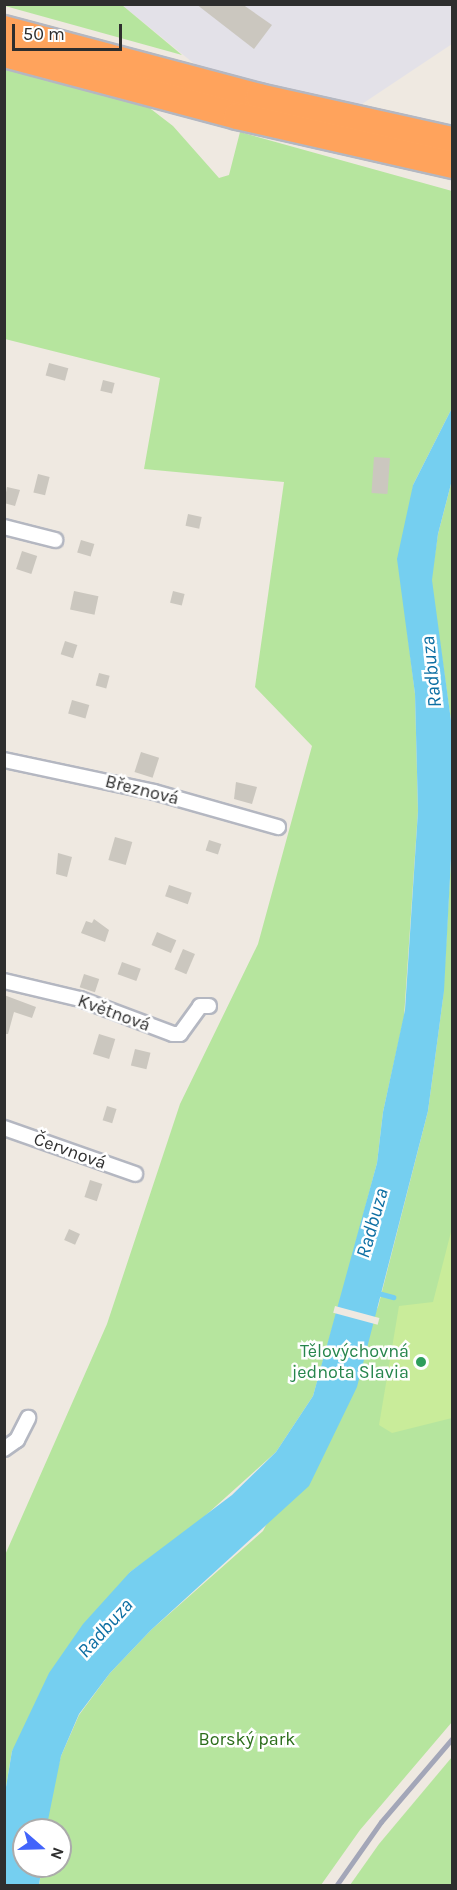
<!DOCTYPE html>
<html>
<head>
<meta charset="utf-8">
<style>
	body { margin:0 }
	#map { position:relative; width:457px; height:1890px; overflow:hidden; background:#efe9e1; font-family:Karla,sans-serif }
	div>[style] { position:absolute }
	[style*='--x'] { left:calc(var(--x)*1px); top:calc(var(--y)*1px); width:calc(var(--w)*1px); rotate:calc(var(--a)*1deg) }
	.industrial>* { inset:0; background:#e3e1e8 }
	.green>* { inset:0; background:#b6e59e }
	.pitch>* { inset:0; background:#c9ec9a }
	.water>* { inset:0; background:#75cff0 }
	.pier>* { inset:0; background:#efe9e1; transform-origin:0 0 }
	.stream>* { height:4.5px; margin:-2.25px; padding:0 2.25px; transform-origin:2.25px; border-radius:2.25px; background:#75cff0 }
	.building>* { inset:0; background:#cbc7bf; transform-origin:0 0 }
	.roads { filter:drop-shadow(2px 0 #b4b7c1) drop-shadow(-2px 0 #b4b7c1) drop-shadow(0 2px #b4b7c1) drop-shadow(0 -2px #b4b7c1) }
	.street>* { height:14px; margin:-7px; padding:0 7px; transform-origin:7px; border-radius:7px; background:#fff }
	.highway>* { height:26px; margin:-13px; padding:0 13px; transform-origin:13px; border-radius:13px; background:#ffa35c }
	.rail>* { height:4.5px; margin:-2.25px; padding:0 2.25px; transform-origin:2.25px; border-radius:2.25px; background:#a3a6b8 }
	.dots>* { width:16px; height:16px; translate:-50% -50%; box-sizing:border-box; border:3px solid #fff; border-radius:50% }
	span { translate:-50% -50%; white-space:nowrap; text-align:center; line-height:1.15; -webkit-text-stroke:5px #fff; paint-order:stroke }
	.street-label { font-size:18px; color:#2e2e2e }
	.leisure-label { font-size:18px; color:#27864d }
	.right { translate:-100% -50%; text-align:right }
	.park-label { font-size:18px; color:#2c6e1b }
	.water-label { font-size:20px; color:#0d6fa3; font-style:italic }
	.frame { position:absolute; inset:0; border:6px solid #2e2e2e; pointer-events:none }
	.north { position:absolute; left:12px; top:1818px; width:60px; height:60px; box-sizing:border-box; background:#fff; border:2px solid #ababab; border-radius:50%; rotate:110deg; font-size:16px; font-weight:700; line-height:24px; text-align:center; color:#2e2e2e }
	.north::after { content:''; display:block; margin:auto; width:21px; height:27px; background:#4264fb; clip-path:polygon(50% 0,100% 100%,50% 72%,0 100%) }
	.scale { position:absolute; left:12px; top:24px; width:110px; height:27px; box-sizing:border-box; border:3px solid #2e2e2e; border-top:0; padding-left:8px; font-size:18px; line-height:21px; white-space:nowrap; color:#2e2e2e; -webkit-text-stroke:4px #fff; paint-order:stroke }
</style>
</head>
<body>
<div id="map">
	<div class="industrial">
		<i style="clip-path:polygon(122px 5px,452px 5px,452px 44px,353px 110px,246px 106px)"></i>
	</div>
	<div class="green">
		<i style="clip-path:polygon(4px 5px,122px 5px,182px 55px,5px 6px)"></i>
		<i style="clip-path:polygon(5px 68px,147px 106px,173px 126px,219px 178px,229px 175px,240px 132px,452px 191px,452px 408px,413px 485px,407px 629px,415px 694px,418px 811px,404px 1017px,383px 1112px,377px 1163px,345px 1283px,313px 1396px,276px 1452px,186px 1533px,130px 1572px,12px 1751px,5px 1793px,5px 1555px,107px 1324px,180px 1104px,258px 944px,312px 746px,255px 687px,284px 482px,144px 469px,160px 378px,5px 339px)"></i>
		<i style="clip-path:polygon(452px 480px,452px 728px,431px 580px,438px 534px)"></i>
		<i style="clip-path:polygon(452px 840px,452px 1722px,360px 1830px,321px 1885px,39px 1886px,42px 1866px,60px 1866px,60px 1830px,46px 1830px,49px 1802px,61px 1756px,79px 1715px,110px 1673px,151px 1630px,263px 1531px,378px 1307px,428px 1111px,443px 998px)"></i>
		<i style="clip-path:polygon(452px 1757px,452px 1885px,350px 1885px,379px 1844px)"></i>
	</div>
	<div class="pitch">
		<i style="clip-path:polygon(452px 1228px,452px 1418px,392px 1433px,379px 1425px,399px 1306px,433px 1302px)"></i>
	</div>
	<div class="water">
		<i style="clip-path:polygon(452px 408px,452px 480px,438px 534px,432px 580px,452px 728px,452px 840px,444px 991px,428px 1111px,357px 1387px,309px 1486px,151px 1630px,110px 1673px,79px 1714px,61px 1756px,46px 1830px,24px 1830px,24px 1866px,42px 1866px,39px 1885px,5px 1886px,5px 1793px,12px 1751px,49px 1673px,83px 1624px,130px 1572px,232px 1495px,276px 1452px,313px 1396px,377px 1163px,383px 1112px,405px 1010px,418px 811px,415px 694px,397px 559px,413px 485px)"></i>
	</div>
	<div class="pier">
		<i style="left:335px;top:1306px;width:46px;height:7px;rotate:15deg"></i>
	</div>
	<div class="stream">
		<i style="--x:378;--y:1293;--w:16;--a:15"></i>
	</div>
	<div class="building">
		<i style="clip-path:polygon(196px 4px,242px 4px,272px 25px,254px 49px)"></i>
		<i style="left:49px;top:363px;width:20px;height:13px;rotate:15deg"></i>
		<i style="left:103px;top:380px;width:12px;height:11px;rotate:14deg"></i>
		<i style="left:374px;top:457px;width:16px;height:36px;rotate:4deg"></i>
		<i style="left:38px;top:474px;width:12px;height:19px;rotate:14deg"></i>
		<i style="clip-path:polygon(7px 487px,20px 490px,15px 506px,4px 503px)"></i>
		<i style="left:188px;top:514px;width:14px;height:12px;rotate:12deg"></i>
		<i style="left:81px;top:540px;width:14px;height:13px;rotate:17deg"></i>
		<i style="left:22px;top:551px;width:16px;height:19px;rotate:18deg"></i>
		<i style="left:74px;top:591px;width:25px;height:19px;rotate:12deg"></i>
		<i style="left:173px;top:591px;width:12px;height:12px;rotate:14deg"></i>
		<i style="left:65px;top:641px;width:13px;height:14px;rotate:18deg"></i>
		<i style="left:99px;top:673px;width:11px;height:13px;rotate:15deg"></i>
		<i style="left:72px;top:700px;width:18px;height:14px;rotate:16deg"></i>
		<i style="left:141px;top:752px;width:19px;height:21px;rotate:18deg"></i>
		<i style="clip-path:polygon(236px 782px,257px 787px,252px 804px,234px 799px)"></i>
		<i style="left:115px;top:837px;width:18px;height:24px;rotate:16deg"></i>
		<i style="left:209px;top:840px;width:13px;height:11px;rotate:18deg"></i>
		<i style="clip-path:polygon(58px 853px,72px 857px,67px 877px,56px 874px)"></i>
		<i style="left:169px;top:885px;width:24px;height:12px;rotate:19deg"></i>
		<i style="clip-path:polygon(94px 919px,109px 930px,105px 942px,81px 933px,86px 921px,92px 923px)"></i>
		<i style="left:157px;top:932px;width:21px;height:14px;rotate:23deg"></i>
		<i style="left:183px;top:949px;width:13px;height:22px;rotate:23deg"></i>
		<i style="left:122px;top:962px;width:20px;height:13px;rotate:20deg"></i>
		<i style="left:84px;top:974px;width:16px;height:14px;rotate:18deg"></i>
		<i style="clip-path:polygon(4px 995px,36px 1007px,32px 1018px,14px 1012px,8px 1034px,4px 1034px)"></i>
		<i style="left:99px;top:1034px;width:17px;height:21px;rotate:17deg"></i>
		<i style="left:135px;top:1049px;width:16px;height:17px;rotate:14deg"></i>
		<i style="left:107px;top:1106px;width:10px;height:15px;rotate:17deg"></i>
		<i style="left:90px;top:1180px;width:13px;height:18px;rotate:18deg"></i>
		<i style="left:69px;top:1229px;width:12px;height:12px;rotate:24deg"></i>
	</div>
	<div class="roads">
		<div class="street">
			<i style="--x:4;--y:527;--w:53;--a:14.3"></i>
			<i style="--x:4;--y:760;--w:153;--a:12"></i>
			<i style="--x:154;--y:792;--w:129;--a:15.8"></i>
			<i style="--x:4;--y:981;--w:78;--a:13.3"></i>
			<i style="--x:80;--y:999;--w:99;--a:20.6"></i>
			<i style="--x:173;--y:1034;--w:7;--a:0"></i>
			<i style="--x:180;--y:1034;--w:34;--a:-54"></i>
			<i style="--x:200;--y:1006;--w:9;--a:0"></i>
			<i style="--x:4;--y:1128;--w:139;--a:19.3"></i>
			<i style="--x:4;--y:1449;--w:16;--a:-35"></i>
			<i style="--x:17;--y:1440;--w:25;--a:-63"></i>
		</div>
		<div class="highway">
			<i style="--x:4;--y:29;--w:264;--a:14.9"></i>
			<i style="--x:259;--y:97;--w:198;--a:12.6"></i>
			<i style="--x:4;--y:54;--w:241;--a:14.9"></i>
			<i style="--x:237;--y:116;--w:221;--a:12.8"></i>
		</div>
	</div>
	<div class="rail">
		<i style="--x:336;--y:1886;--w:78;--a:-54.9"></i>
		<i style="--x:381;--y:1822;--w:109;--a:-49.5"></i>
	</div>
	<div class="dots">
		<i style="left:421px;top:1362px;background:#2e9e5b"></i>
	</div>
	<div class="street-label">
		<span style="left:142px;top:790px;rotate:14deg">Březnová</span>
		<span style="left:114px;top:1013px;rotate:20deg">Květnová</span>
		<span style="left:70px;top:1151px;rotate:20deg">Červnová</span>
	</div>
	<div class="leisure-label">
		<span class="right" style="left:409px;top:1362px">Tělovýchovná<br>jednota Slavia</span>
	</div>
	<div class="park-label">
		<span style="left:247px;top:1739px">Borský park</span>
	</div>
	<div class="water-label">
		<span style="left:431px;top:672px;rotate:-96deg">Radbuza</span>
		<span style="left:372px;top:1223px;rotate:-74deg">Radbuza</span>
		<span style="left:105px;top:1628px;rotate:-48deg">Radbuza</span>
	</div>
	<div class="frame"></div>
	<div class="north">N</div>
	<div class="scale">50 m</div>
</div>
</body>
</html>
